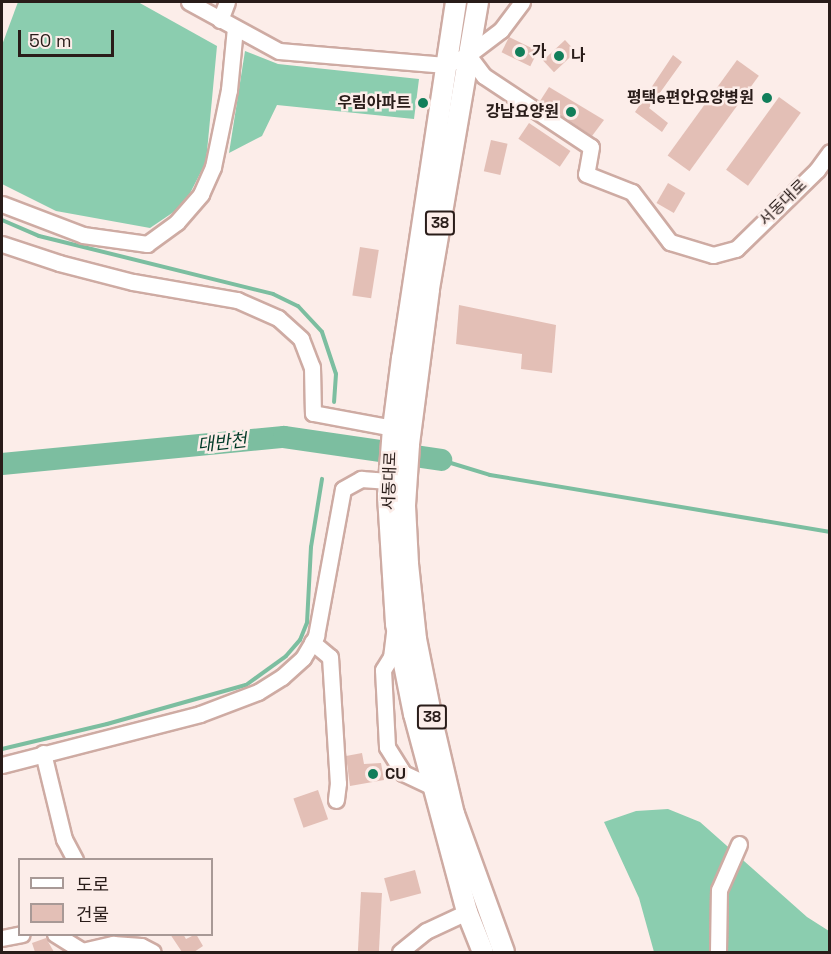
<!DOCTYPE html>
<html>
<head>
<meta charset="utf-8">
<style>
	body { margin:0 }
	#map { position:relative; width:831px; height:954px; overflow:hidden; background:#fcede9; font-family:"Space Grotesk","Noto Sans KR",sans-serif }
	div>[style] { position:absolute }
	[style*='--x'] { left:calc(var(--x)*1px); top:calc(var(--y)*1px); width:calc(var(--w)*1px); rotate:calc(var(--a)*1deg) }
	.forest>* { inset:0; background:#8bcdaf }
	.stream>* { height:4px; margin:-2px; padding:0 2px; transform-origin:2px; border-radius:2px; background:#7cbea0 }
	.river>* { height:22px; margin:-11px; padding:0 11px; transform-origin:11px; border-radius:11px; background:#7cbea0 }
	.building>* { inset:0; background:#e3bfb6; transform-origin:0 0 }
	.roads { filter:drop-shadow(2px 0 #ceaba3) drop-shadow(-2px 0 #ceaba3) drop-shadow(0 2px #ceaba3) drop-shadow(0 -2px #ceaba3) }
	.minor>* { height:15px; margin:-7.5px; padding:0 7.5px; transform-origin:7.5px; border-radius:7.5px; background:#fff }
	.major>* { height:20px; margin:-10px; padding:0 10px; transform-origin:10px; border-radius:10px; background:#fff }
	.dots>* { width:16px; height:16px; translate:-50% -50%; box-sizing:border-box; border:3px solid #fcede9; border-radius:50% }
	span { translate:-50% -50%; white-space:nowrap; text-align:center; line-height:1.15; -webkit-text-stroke:5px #fcede9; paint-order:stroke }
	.shield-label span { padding:2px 4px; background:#fcede9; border:2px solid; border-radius:4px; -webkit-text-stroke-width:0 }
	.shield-label { font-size:15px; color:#291c19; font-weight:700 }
	.poi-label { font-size:16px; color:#291c19; font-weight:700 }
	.left { translate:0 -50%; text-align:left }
	.right { translate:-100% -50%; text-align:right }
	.street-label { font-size:16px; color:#291c19 }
	.water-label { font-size:18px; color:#003a27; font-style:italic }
	.frame { position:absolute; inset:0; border:3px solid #291c19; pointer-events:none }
	.legend { position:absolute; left:18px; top:858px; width:195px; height:78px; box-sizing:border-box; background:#fcede9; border:2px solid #a89996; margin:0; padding:8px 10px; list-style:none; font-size:18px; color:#291c19 }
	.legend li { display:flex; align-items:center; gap:12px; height:30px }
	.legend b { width:30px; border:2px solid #a89996 }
	.scale { position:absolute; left:18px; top:30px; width:96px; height:27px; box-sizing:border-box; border:3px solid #291c19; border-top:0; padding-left:8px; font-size:18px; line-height:21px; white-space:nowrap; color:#291c19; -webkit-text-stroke:4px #fcede9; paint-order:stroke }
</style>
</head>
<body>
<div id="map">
	<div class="forest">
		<i style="clip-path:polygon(18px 2px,138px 2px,217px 46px,206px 162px,184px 205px,150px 228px,56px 211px,2px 184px,2px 45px)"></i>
		<i style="clip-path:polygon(245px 51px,278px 64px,419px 79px,414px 119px,277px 105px,262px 136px,229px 153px)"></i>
		<i style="clip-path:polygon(668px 809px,700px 822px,807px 917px,829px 931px,829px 952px,654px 952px,639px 898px,604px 822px,636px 811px)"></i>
	</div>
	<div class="stream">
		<i style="--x:2;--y:220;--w:40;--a:23.4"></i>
		<i style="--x:39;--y:236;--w:241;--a:13.9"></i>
		<i style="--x:273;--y:294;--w:28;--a:26"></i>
		<i style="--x:298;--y:306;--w:35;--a:47"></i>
		<i style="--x:322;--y:332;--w:44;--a:71.6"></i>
		<i style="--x:336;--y:374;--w:28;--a:94"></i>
		<i style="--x:441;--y:460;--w:51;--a:17"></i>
		<i style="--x:490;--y:475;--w:345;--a:9.5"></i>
		<i style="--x:2;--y:749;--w:108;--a:-13.4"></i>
		<i style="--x:107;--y:724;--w:144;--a:-15.7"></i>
		<i style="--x:246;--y:685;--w:49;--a:-35.9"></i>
		<i style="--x:286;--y:656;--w:21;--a:-49"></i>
		<i style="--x:300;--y:640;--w:18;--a:-68"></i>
		<i style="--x:307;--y:623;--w:76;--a:-87"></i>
		<i style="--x:311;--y:547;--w:69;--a:-80.8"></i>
	</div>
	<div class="river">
		<i style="--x:2;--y:464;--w:283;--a:-5.5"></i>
		<i style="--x:284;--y:437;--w:159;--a:8.3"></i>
	</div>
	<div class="building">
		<i style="left:509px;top:37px;width:32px;height:17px;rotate:26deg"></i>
		<i style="left:565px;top:40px;width:16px;height:30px;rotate:47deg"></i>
		<i style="clip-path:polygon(673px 55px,682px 62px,649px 108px,668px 123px,662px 132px,635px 112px)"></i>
		<i style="left:737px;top:60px;width:27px;height:118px;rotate:36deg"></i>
		<i style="clip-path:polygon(549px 87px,604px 120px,592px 136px,540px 101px)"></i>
		<i style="left:779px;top:97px;width:27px;height:90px;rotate:36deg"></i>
		<i style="left:529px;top:123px;width:50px;height:19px;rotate:34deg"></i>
		<i style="left:491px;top:140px;width:17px;height:32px;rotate:13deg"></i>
		<i style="left:668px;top:183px;width:20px;height:23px;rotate:30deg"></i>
		<i style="left:360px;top:247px;width:19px;height:49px;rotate:9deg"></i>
		<i style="clip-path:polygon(459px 305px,556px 325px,552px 373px,521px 369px,522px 354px,456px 344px)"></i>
		<i style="clip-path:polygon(362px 753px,364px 764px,381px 763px,384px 780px,350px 786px,346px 756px)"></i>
		<i style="left:318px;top:790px;width:31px;height:26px;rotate:71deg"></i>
		<i style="left:415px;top:870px;width:24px;height:32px;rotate:75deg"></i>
		<i style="left:361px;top:892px;width:21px;height:60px;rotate:3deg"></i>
		<i style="clip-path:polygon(170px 934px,183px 934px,186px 939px,196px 934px,203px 946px,194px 952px,182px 952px)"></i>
		<i style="clip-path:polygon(46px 938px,54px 952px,35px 952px,32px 943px)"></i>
	</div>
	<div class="roads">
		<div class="minor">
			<i style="--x:189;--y:2;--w:102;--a:28.6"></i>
			<i style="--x:279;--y:51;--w:167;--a:4.8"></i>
			<i style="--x:445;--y:65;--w:25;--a:-23"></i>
			<i style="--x:468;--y:55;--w:41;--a:-37.1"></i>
			<i style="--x:501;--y:30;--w:35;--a:-53"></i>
			<i style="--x:220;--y:20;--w:19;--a:-69"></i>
			<i style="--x:468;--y:55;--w:26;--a:53"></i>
			<i style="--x:484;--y:76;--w:128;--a:33.6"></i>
			<i style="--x:591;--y:147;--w:27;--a:100"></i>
			<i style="--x:586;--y:174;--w:49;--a:21.4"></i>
			<i style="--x:632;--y:192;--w:63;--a:52.8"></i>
			<i style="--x:670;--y:242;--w:45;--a:16.8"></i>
			<i style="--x:713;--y:255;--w:24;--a:-15"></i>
			<i style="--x:736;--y:249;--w:113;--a:-44.3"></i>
			<i style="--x:817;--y:170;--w:22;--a:-54"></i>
			<i style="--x:2;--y:204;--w:87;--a:20.9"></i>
			<i style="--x:83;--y:235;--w:65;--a:8"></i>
			<i style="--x:147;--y:244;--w:37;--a:-36"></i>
			<i style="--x:177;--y:222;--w:37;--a:-49"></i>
			<i style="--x:201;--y:194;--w:30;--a:-66"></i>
			<i style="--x:213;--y:167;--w:79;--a:-78.3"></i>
			<i style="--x:229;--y:90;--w:62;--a:-84.5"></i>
			<i style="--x:2;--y:244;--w:60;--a:18.4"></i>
			<i style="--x:59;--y:263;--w:76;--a:14.4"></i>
			<i style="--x:133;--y:282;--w:106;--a:9.8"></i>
			<i style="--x:237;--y:300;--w:45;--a:23.7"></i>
			<i style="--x:278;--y:318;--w:31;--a:42"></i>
			<i style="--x:301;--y:339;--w:30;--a:69"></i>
			<i style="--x:312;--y:367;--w:46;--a:88.8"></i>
			<i style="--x:313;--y:413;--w:81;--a:10.6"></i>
			<i style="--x:394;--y:633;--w:24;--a:97"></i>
			<i style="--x:391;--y:657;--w:15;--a:122"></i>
			<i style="--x:383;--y:670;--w:77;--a:87"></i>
			<i style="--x:387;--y:747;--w:31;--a:58"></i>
			<i style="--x:403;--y:773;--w:31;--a:25"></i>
			<i style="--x:312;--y:642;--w:23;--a:40"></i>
			<i style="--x:330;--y:657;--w:126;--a:86.4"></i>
			<i style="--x:338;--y:783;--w:17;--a:97"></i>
			<i style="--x:43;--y:753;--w:89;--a:76.3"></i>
			<i style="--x:64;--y:839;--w:24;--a:62"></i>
			<i style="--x:2;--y:765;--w:204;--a:-14.4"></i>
			<i style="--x:200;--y:714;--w:62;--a:-20.8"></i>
			<i style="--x:258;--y:692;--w:28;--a:-32"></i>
			<i style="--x:282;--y:677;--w:28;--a:-42"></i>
			<i style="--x:303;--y:658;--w:26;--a:-59"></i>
			<i style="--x:316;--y:636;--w:149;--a:-79.6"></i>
			<i style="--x:343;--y:489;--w:21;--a:-29"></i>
			<i style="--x:361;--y:479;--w:28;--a:4"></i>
			<i style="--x:55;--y:934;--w:32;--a:32"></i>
			<i style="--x:82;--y:951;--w:32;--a:-13"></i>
			<i style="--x:113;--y:944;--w:28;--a:4"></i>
			<i style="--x:141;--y:946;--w:13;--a:27"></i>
			<i style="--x:2;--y:938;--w:20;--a:-11"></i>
			<i style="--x:400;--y:952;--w:33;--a:-39"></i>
			<i style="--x:426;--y:931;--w:45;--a:-24.9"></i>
			<i style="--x:718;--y:952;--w:62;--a:-89.1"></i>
			<i style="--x:719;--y:890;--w:50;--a:-66.5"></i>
		</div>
		<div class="major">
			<i style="--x:456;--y:2;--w:360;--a:98.6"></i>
			<i style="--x:402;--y:358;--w:71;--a:97.3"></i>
			<i style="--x:393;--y:428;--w:68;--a:94.2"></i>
			<i style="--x:388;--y:496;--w:128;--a:86.4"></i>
			<i style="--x:396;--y:624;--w:92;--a:78.7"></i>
			<i style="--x:414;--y:714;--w:205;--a:75"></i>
			<i style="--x:467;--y:912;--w:43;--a:68.2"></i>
			<i style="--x:478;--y:2;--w:292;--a:99.7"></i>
			<i style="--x:429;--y:290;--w:156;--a:97.4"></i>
			<i style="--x:409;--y:445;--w:61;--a:93.8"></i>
			<i style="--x:405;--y:506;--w:58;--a:87"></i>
			<i style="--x:408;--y:564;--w:75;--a:83.9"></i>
			<i style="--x:416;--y:639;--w:92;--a:78.7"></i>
			<i style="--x:434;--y:729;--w:87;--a:76.8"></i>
			<i style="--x:454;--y:814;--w:147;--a:70.1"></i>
		</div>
	</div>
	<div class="dots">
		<i style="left:520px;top:52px;background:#117e5a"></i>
		<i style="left:559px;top:56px;background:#117e5a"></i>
		<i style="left:767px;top:98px;background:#117e5a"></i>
		<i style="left:423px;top:103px;background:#117e5a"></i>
		<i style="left:571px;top:112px;background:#117e5a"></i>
		<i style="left:373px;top:774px;background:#117e5a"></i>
	</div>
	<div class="shield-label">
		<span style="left:440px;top:223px">38</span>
		<span style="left:432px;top:717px">38</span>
	</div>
	<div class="poi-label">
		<span class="left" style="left:532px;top:52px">가</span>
		<span class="left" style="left:571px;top:56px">나</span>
		<span class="right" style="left:754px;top:98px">평택e편안요양병원</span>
		<span class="right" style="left:411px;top:103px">우림아파트</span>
		<span class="right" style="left:559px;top:112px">강남요양원</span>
		<span class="left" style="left:385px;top:774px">CU</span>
	</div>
	<div class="street-label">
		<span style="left:783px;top:203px;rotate:-44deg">서동대로</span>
		<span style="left:390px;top:481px;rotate:-88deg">서동대로</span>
	</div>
	<div class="water-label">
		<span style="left:222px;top:443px;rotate:-6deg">대반천</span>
	</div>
	<div class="frame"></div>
	<ul class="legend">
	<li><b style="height:8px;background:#fff"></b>도로</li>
	<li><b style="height:16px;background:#e3bfb6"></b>건물</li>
	</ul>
	<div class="scale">50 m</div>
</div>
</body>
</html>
